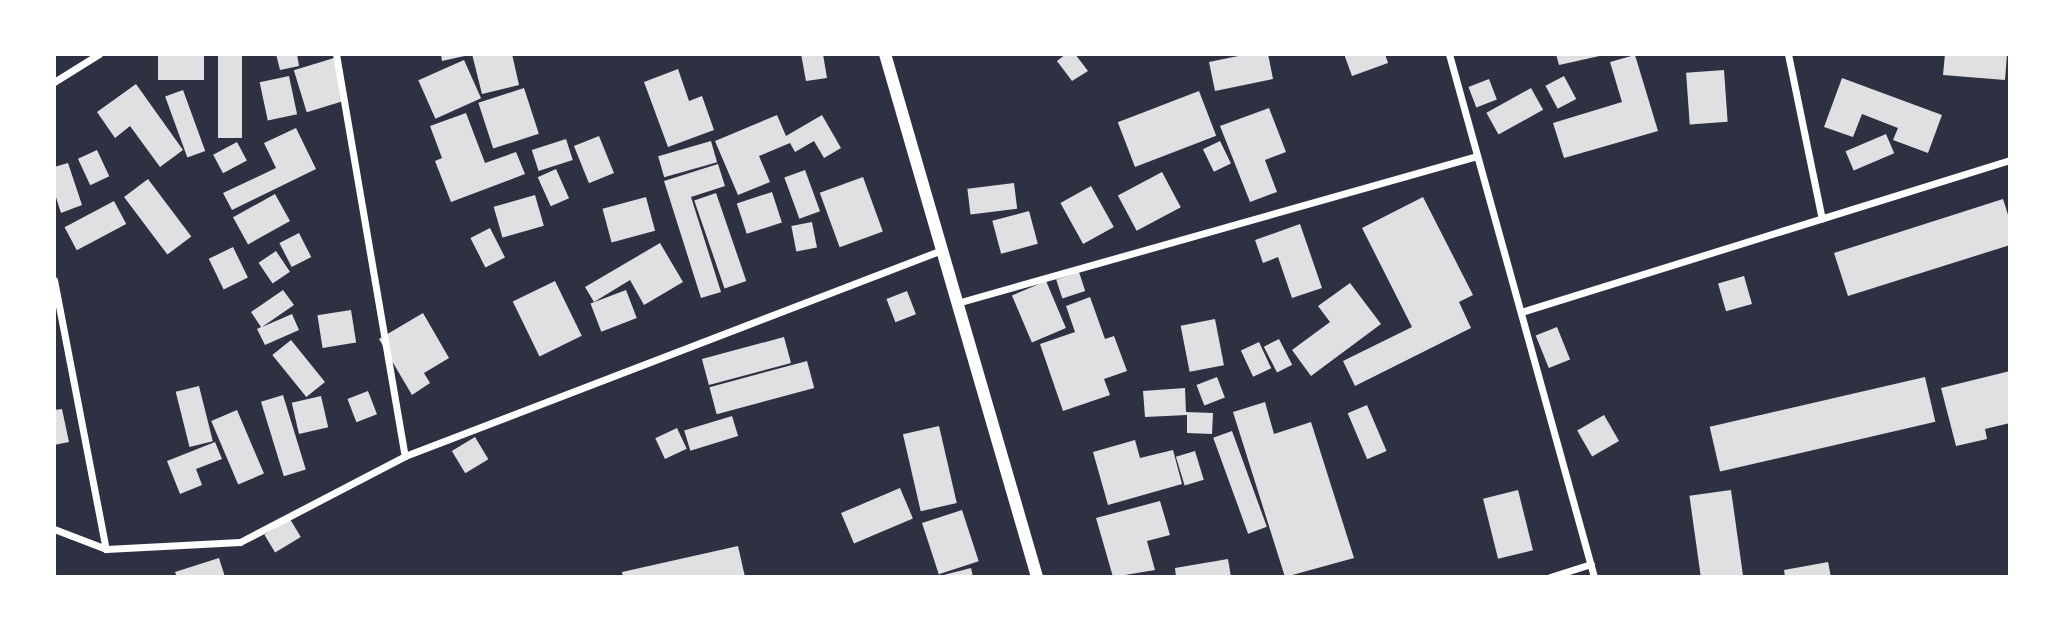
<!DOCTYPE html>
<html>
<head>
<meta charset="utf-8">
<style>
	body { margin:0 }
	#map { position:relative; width:2064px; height:631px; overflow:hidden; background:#2d3142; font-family:Cabin,sans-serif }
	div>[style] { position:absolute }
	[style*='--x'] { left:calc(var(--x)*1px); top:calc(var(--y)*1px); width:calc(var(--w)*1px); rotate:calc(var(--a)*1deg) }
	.building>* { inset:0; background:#e0e0e3; transform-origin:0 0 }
	.minor>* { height:7px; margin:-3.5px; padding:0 3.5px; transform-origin:3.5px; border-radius:3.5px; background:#fff }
	.tertiary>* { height:12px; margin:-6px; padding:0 6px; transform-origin:6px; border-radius:6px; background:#fff }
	span { translate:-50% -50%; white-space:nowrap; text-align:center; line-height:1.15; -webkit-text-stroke:5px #fff; paint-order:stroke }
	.frame { position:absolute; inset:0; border:56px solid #fff; pointer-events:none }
</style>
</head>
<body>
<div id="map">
	<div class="building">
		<i style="left:158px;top:54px;width:46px;height:26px"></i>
		<i style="left:218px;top:54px;width:24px;height:84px"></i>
		<i style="clip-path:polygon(276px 54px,297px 54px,299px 66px,280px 70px)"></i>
		<i style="clip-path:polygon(441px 54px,469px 54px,469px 55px,442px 61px)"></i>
		<i style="clip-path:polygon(472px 54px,512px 54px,519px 85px,482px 94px)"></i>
		<i style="clip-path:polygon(801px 54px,823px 54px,827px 78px,806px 81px)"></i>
		<i style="clip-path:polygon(1066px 54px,1075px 54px,1088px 71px,1072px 81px,1057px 61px)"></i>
		<i style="clip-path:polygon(1248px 54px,1268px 54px,1273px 79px,1215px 91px,1209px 62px)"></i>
		<i style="clip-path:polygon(1344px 54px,1385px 54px,1388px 63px,1352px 76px)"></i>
		<i style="clip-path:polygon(1556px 54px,1604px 54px,1604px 55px,1559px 65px)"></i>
		<i style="clip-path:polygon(1945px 54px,2007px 54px,2005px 80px,1943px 75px)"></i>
		<i style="clip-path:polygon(1635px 55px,1658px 131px,1564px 158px,1553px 123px,1622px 102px,1610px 62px)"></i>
		<i style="left:334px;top:58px;width:44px;height:42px;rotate:73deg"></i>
		<i style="left:464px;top:60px;width:42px;height:50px;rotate:66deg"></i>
		<i style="clip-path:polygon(678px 69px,689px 101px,702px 96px,714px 130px,668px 147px,644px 82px)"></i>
		<i style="left:1724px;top:70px;width:52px;height:38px;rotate:86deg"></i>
		<i style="left:289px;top:76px;width:39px;height:30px;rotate:78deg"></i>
		<i style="left:1564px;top:76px;width:26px;height:21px;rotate:62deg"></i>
		<i style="clip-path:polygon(1842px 78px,1942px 115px,1928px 153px,1893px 140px,1898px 128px,1862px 114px,1853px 137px,1824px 127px)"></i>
		<i style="left:1489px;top:79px;width:22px;height:22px;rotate:69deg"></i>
		<i style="clip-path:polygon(136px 84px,183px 150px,160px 167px,130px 126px,115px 138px,97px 112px)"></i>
		<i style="left:524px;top:88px;width:48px;height:48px;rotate:72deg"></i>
		<i style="left:1531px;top:88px;width:25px;height:51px;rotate:61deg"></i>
		<i style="left:183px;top:90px;width:65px;height:19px;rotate:70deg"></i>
		<i style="left:1199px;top:91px;width:48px;height:87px;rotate:69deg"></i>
		<i style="clip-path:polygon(1269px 108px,1286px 152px,1265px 160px,1277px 192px,1250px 202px,1220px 126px)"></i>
		<i style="clip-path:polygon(466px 113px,485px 163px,516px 152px,525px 174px,451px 202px,435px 161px,442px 158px,430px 126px)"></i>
		<i style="clip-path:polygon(777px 115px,786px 136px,822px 115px,841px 148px,824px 158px,814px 141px,795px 152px,790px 143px,759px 156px,770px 182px,738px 195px,715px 141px)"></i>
		<i style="clip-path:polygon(296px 128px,316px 169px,232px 210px,223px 193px,276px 168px,264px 143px)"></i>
		<i style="left:1886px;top:134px;width:21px;height:44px;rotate:67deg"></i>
		<i style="left:599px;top:136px;width:40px;height:27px;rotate:68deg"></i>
		<i style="left:566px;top:139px;width:22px;height:36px;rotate:72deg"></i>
		<i style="left:711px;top:141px;width:22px;height:55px;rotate:74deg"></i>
		<i style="left:1220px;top:141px;width:25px;height:19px;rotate:64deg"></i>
		<i style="left:237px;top:142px;width:21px;height:27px;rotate:62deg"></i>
		<i style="left:97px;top:150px;width:29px;height:21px;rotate:65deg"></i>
		<i style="clip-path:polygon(68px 163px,82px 205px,61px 213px,54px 191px,54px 167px)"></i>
		<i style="clip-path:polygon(718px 164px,725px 186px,691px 197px,721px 292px,701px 298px,664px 181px)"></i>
		<i style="left:556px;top:169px;width:32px;height:20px;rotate:66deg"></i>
		<i style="left:805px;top:170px;width:44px;height:22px;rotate:70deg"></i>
		<i style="left:1162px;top:172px;width:40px;height:50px;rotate:62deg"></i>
		<i style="left:863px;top:177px;width:58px;height:46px;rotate:70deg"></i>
		<i style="left:148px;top:179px;width:72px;height:30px;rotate:53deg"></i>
		<i style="left:1014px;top:183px;width:26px;height:47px;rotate:83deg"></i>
		<i style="left:1091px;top:186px;width:47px;height:35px;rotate:61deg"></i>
		<i style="left:772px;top:192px;width:32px;height:37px;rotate:72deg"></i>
		<i style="left:716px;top:193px;width:93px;height:23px;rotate:71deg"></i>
		<i style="left:275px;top:194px;width:31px;height:48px;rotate:61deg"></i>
		<i style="left:535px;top:195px;width:32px;height:43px;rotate:74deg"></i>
		<i style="left:646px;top:197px;width:35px;height:45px;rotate:75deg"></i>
		<i style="clip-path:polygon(1423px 197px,1473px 295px,1459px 302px,1471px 328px,1355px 386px,1343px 361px,1412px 327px,1362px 228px)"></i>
		<i style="clip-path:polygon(2003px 199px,2010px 221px,2010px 245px,1848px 296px,1834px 253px)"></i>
		<i style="left:114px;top:201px;width:26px;height:56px;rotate:62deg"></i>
		<i style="left:1029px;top:211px;width:34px;height:38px;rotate:75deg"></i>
		<i style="left:812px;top:222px;width:26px;height:21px;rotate:79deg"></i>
		<i style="clip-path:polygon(1300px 224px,1322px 288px,1292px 298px,1278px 257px,1263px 263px,1255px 240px)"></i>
		<i style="left:490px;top:228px;width:33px;height:22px;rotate:63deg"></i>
		<i style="left:299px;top:233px;width:27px;height:22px;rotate:63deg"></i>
		<i style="clip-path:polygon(660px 243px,683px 282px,644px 305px,630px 280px,594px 302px,585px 287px)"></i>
		<i style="left:233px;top:247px;width:34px;height:27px;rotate:64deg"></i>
		<i style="left:276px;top:251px;width:25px;height:21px;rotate:56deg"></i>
		<i style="left:1079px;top:272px;width:20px;height:24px;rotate:72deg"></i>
		<i style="left:1744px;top:276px;width:29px;height:27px;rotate:74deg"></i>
		<i style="left:555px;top:281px;width:61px;height:47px;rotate:64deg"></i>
		<i style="left:1046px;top:281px;width:51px;height:37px;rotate:67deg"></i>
		<i style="clip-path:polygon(1350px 283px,1381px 324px,1311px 376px,1292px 350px,1330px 322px,1318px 306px)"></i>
		<i style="clip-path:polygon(283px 290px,294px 305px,262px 327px,292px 314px,299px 330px,265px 345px,257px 329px,261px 327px,251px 312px)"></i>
		<i style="left:626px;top:290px;width:30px;height:38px;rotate:69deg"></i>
		<i style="left:907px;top:291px;width:25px;height:22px;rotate:69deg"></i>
		<i style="clip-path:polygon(1090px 297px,1105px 339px,1114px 336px,1127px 371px,1104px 379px,1110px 395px,1063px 411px,1040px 344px,1075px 332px,1066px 306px)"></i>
		<i style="left:351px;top:310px;width:33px;height:34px;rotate:81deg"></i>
		<i style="clip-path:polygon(423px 313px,449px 358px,424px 373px,430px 383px,412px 395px,379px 339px)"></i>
		<i style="left:1215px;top:319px;width:47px;height:35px;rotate:79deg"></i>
		<i style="left:1557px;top:327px;width:35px;height:23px;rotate:68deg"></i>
		<i style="left:784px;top:337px;width:27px;height:85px;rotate:75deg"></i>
		<i style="left:1279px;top:339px;width:29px;height:17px;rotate:63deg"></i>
		<i style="left:291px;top:340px;width:54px;height:24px;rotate:51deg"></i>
		<i style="left:1259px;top:342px;width:29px;height:20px;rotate:65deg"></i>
		<i style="left:807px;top:361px;width:28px;height:101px;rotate:75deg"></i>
		<i style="clip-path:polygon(2010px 371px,2010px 423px,1985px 429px,1987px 439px,1956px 446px,1941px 388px)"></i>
		<i style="left:1217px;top:377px;width:22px;height:22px;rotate:69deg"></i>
		<i style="left:1925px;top:377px;width:46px;height:221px;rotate:77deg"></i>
		<i style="left:199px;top:386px;width:57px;height:24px;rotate:76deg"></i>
		<i style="clip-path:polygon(1185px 388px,1186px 412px,1213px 413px,1212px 434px,1187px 433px,1187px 415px,1145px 417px,1143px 391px)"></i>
		<i style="left:368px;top:391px;width:25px;height:22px;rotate:69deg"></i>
		<i style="left:283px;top:395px;width:78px;height:23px;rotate:73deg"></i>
		<i style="left:321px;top:396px;width:32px;height:30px;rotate:77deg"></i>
		<i style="clip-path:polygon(1265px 402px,1274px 434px,1311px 422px,1354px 558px,1285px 577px,1233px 412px)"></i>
		<i style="left:1367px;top:405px;width:50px;height:21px;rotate:67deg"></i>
		<i style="clip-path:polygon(62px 409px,69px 442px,54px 445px,54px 410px)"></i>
		<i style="left:237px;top:410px;width:69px;height:28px;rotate:67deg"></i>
		<i style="left:1604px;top:415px;width:30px;height:31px;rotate:60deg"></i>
		<i style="left:732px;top:416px;width:21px;height:50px;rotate:73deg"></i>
		<i style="left:939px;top:426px;width:79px;height:37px;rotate:77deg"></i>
		<i style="left:677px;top:428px;width:23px;height:24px;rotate:65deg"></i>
		<i style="left:1232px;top:431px;width:102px;height:20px;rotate:70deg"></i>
		<i style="left:475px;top:437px;width:26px;height:27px;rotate:59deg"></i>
		<i style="clip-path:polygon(1135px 440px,1140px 458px,1173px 450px,1182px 484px,1108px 505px,1093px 452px)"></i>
		<i style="clip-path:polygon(215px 442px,222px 459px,196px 469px,202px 485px,180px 494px,167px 461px)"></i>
		<i style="left:1195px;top:451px;width:30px;height:20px;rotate:73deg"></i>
		<i style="left:900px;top:488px;width:33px;height:64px;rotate:67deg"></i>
		<i style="left:1518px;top:490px;width:62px;height:36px;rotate:76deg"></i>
		<i style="left:1731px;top:490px;width:88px;height:42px;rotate:82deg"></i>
		<i style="clip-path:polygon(1160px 501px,1170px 535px,1147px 541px,1155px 570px,1113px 577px,1096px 518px)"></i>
		<i style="left:962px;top:510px;width:54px;height:42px;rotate:72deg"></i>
		<i style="left:290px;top:519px;width:21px;height:30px;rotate:59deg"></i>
		<i style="clip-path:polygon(738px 546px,745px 577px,623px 577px,622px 572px)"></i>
		<i style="clip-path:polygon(219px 558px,225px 577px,177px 577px,175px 572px)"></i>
		<i style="clip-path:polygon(1228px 559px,1231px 577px,1176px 577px,1175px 568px)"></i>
		<i style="clip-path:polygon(1828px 562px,1831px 577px,1785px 577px,1784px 570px)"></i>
		<i style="clip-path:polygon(971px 568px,973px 577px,940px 577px,940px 576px)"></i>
	</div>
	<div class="minor">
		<i style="--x:336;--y:54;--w:408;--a:80.3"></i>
		<i style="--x:1449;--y:54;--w:543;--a:74.5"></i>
		<i style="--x:1788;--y:54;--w:168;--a:78.4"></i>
		<i style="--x:54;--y:82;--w:53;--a:-31.9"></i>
		<i style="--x:54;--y:280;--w:274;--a:79.1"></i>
		<i style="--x:957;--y:303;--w:540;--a:-15.79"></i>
		<i style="--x:1521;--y:312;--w:512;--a:-17.27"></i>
		<i style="--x:54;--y:529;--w:56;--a:21"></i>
		<i style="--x:106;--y:549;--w:134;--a:-3"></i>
		<i style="--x:240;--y:542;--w:186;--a:-27.5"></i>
		<i style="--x:405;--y:456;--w:575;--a:-20.99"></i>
		<i style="--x:1550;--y:577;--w:43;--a:-17.6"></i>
	</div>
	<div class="tertiary">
		<i style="--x:885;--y:54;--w:545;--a:73.79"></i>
	</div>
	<div class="frame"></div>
</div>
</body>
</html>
